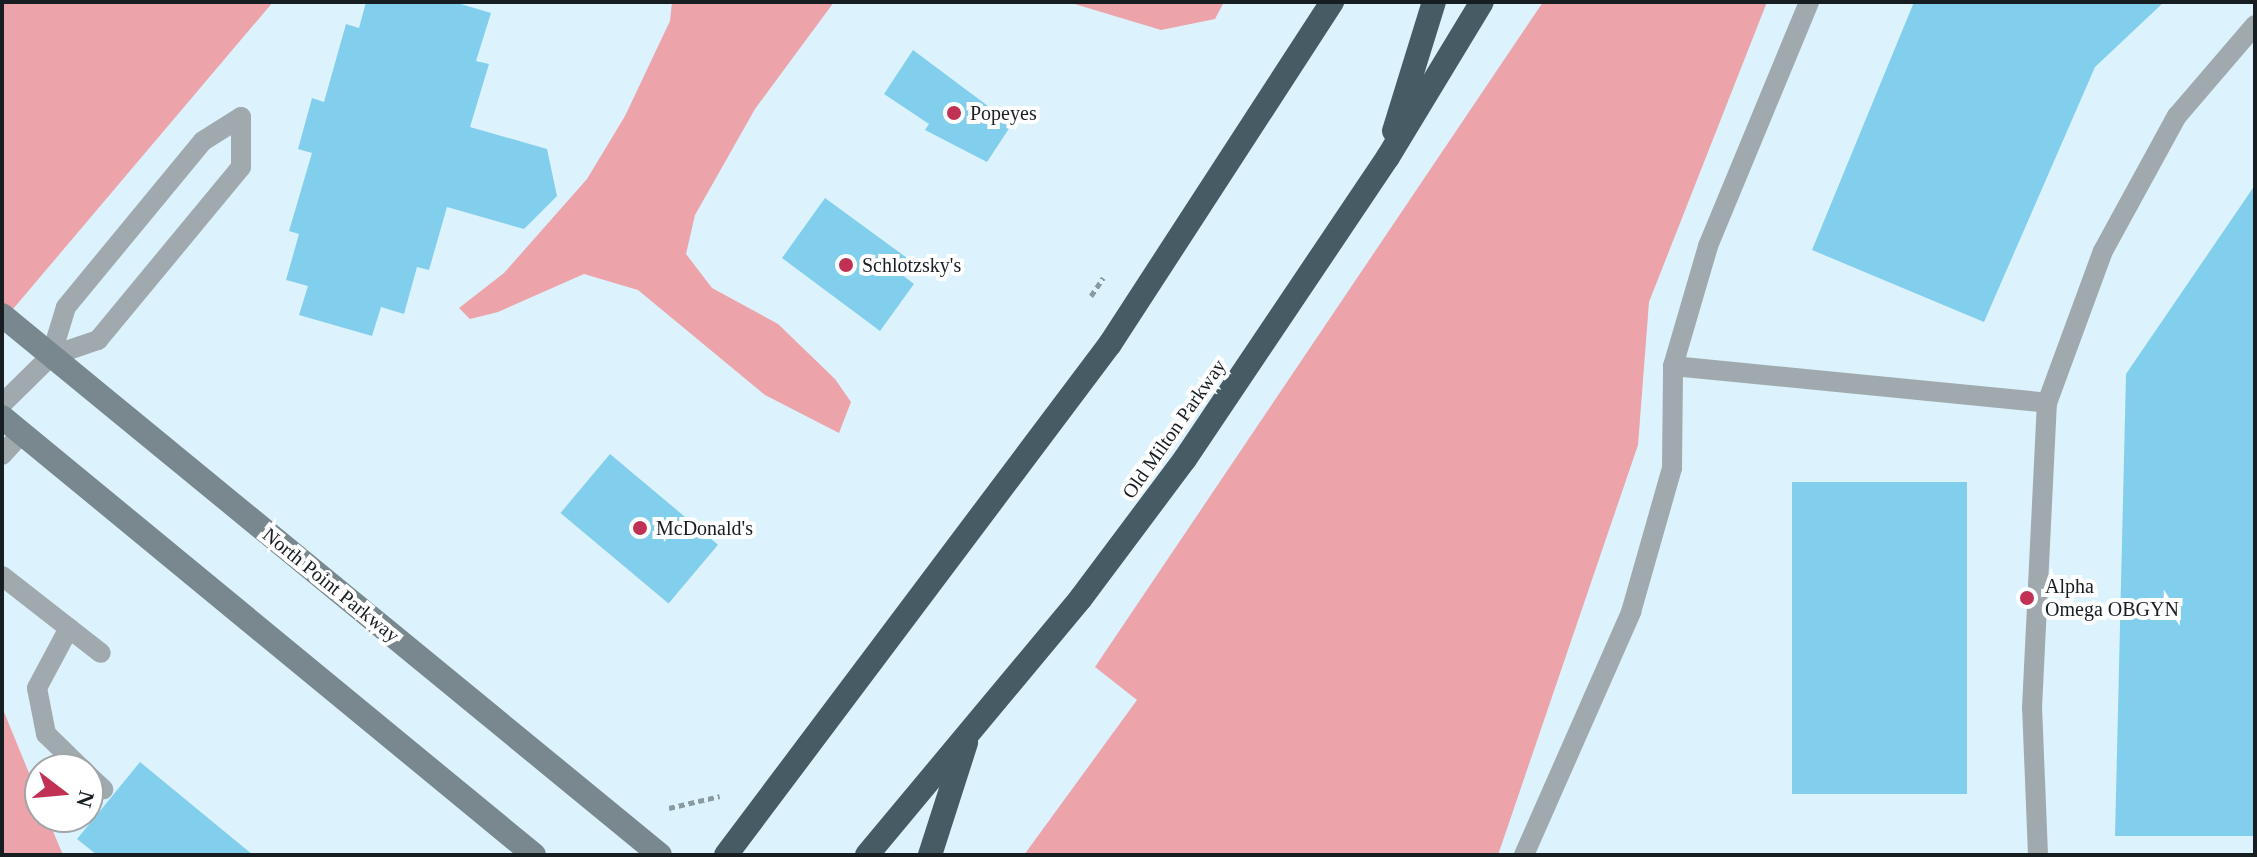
<!DOCTYPE html>
<html>
<head>
<meta charset="utf-8">
<style>
	body { margin:0 }
	#map { position:relative; width:2257px; height:857px; overflow:hidden; background:#dcf3fd; font-family:"Times New Roman",serif }
	div>[style] { position:absolute }
	[style*='--x'] { left:calc(var(--x)*1px); top:calc(var(--y)*1px); width:calc(var(--w)*1px); rotate:calc(var(--a)*1deg) }
	.forest>* { inset:0; background:#eca3aa }
	.building>* { inset:0; background:#82ceed; transform-origin:0 0 }
	.path>* { height:5px; margin-top:-2.5px; transform-origin:0; background:repeating-linear-gradient(90deg,#899aa1 0 6px,transparent 0 10px) }
	.lane>* { height:20px; margin:-10px; padding:0 10px; transform-origin:10px; border-radius:10px; background:#a0a9ae }
	.secondary>* { height:24px; margin:-12px; padding:0 12px; transform-origin:12px; border-radius:12px; background:#79888e }
	.highway>* { height:24px; margin:-12px; padding:0 12px; transform-origin:12px; border-radius:12px; background:#475b64 }
	.dots>* { width:22px; height:22px; translate:-50% -50%; box-sizing:border-box; border:4px solid #fff; border-radius:50% }
	span { translate:-50% -50%; white-space:nowrap; text-align:center; line-height:1.15; -webkit-text-stroke:8px #fff; paint-order:stroke }
	.poi-label { font-size:20px; color:#161e22 }
	.left { translate:0 -50%; text-align:left }
	.street-label { font-size:20px; color:#161e22 }
	.frame { position:absolute; inset:0; border:4px solid #161e22; pointer-events:none }
	.north { position:absolute; left:24px; top:753px; width:80px; height:80px; box-sizing:border-box; background:#fff; border:2px solid #a2a5a7; border-radius:50%; rotate:106deg; font-size:22px; font-weight:700; line-height:32px; text-align:center; color:#161e22 }
	.north::after { content:''; display:block; margin:auto; width:28px; height:36px; background:#c13153; clip-path:polygon(50% 0,100% 100%,50% 72%,0 100%) }
</style>
</head>
<body>
<div id="map">
	<div class="forest">
		<i style="clip-path:polygon(2px 2px,273px 2px,2px 322px)"></i>
		<i style="clip-path:polygon(672px 2px,834px 2px,755px 109px,695px 215px,686px 254px,712px 288px,778px 324px,835px 379px,851px 402px,839px 433px,765px 395px,638px 290px,584px 274px,498px 312px,470px 319px,459px 308px,504px 273px,587px 179px,625px 116px,670px 21px)"></i>
		<i style="clip-path:polygon(1068px 2px,1224px 2px,1215px 19px,1161px 30px)"></i>
		<i style="clip-path:polygon(1543px 2px,1767px 2px,1649px 302px,1638px 445px,1498px 855px,1024px 855px,1137px 700px,1095px 667px)"></i>
		<i style="clip-path:polygon(2px 707px,40px 800px,40px 817px,47px 817px,63px 855px,2px 855px)"></i>
	</div>
	<div class="building">
		<i style="clip-path:polygon(366px 2px,454px 2px,491px 13px,476px 61px,489px 64px,470px 127px,547px 149px,557px 196px,524px 229px,447px 207px,429px 270px,417px 267px,404px 314px,381px 307px,372px 336px,299px 315px,308px 286px,286px 280px,299px 234px,289px 231px,312px 153px,298px 149px,312px 98px,324px 102px,346px 24px,359px 28px)"></i>
		<i style="clip-path:polygon(1914px 2px,2164px 2px,2095px 67px,1984px 322px,1812px 250px)"></i>
		<i style="clip-path:polygon(913px 50px,1012px 124px,987px 162px,925px 130px,929px 124px,884px 94px)"></i>
		<i style="clip-path:polygon(2255px 185px,2255px 836px,2115px 836px,2126px 374px)"></i>
		<i style="clip-path:polygon(825px 198px,907px 258px,897px 271px,914px 284px,880px 331px,782px 258px)"></i>
		<i style="left:610px;top:454px;width:141px;height:77px;rotate:40deg"></i>
		<i style="left:1792px;top:482px;width:175px;height:312px"></i>
		<i style="clip-path:polygon(140px 762px,253px 855px,97px 855px,77px 839px)"></i>
	</div>
	<div class="path">
		<i style="--x:1091;--y:296;--w:22;--a:-56"></i>
		<i style="--x:669;--y:808;--w:52;--a:-13.2"></i>
	</div>
	<div class="lane">
		<i style="--x:51;--y:356;--w:51;--a:-73"></i>
		<i style="--x:66;--y:307;--w:215;--a:-50.5"></i>
		<i style="--x:203;--y:141;--w:45;--a:-32.3"></i>
		<i style="--x:1673;--y:366;--w:125;--a:-73.7"></i>
		<i style="--x:1708;--y:246;--w:264;--a:-67.5"></i>
		<i style="--x:2;--y:404;--w:69;--a:-44.4"></i>
		<i style="--x:51;--y:356;--w:50;--a:-18.8"></i>
		<i style="--x:98;--y:340;--w:224;--a:-50.4"></i>
		<i style="--x:241;--y:167;--w:50;--a:-90"></i>
		<i style="--x:2;--y:455;--w:30;--a:-48"></i>
		<i style="--x:2;--y:576;--w:125;--a:37.9"></i>
		<i style="--x:69;--y:628;--w:68;--a:118.1"></i>
		<i style="--x:37;--y:688;--w:47;--a:78.9"></i>
		<i style="--x:46;--y:734;--w:50;--a:44.2"></i>
		<i style="--x:88;--y:775;--w:21;--a:43"></i>
		<i style="--x:1524;--y:855;--w:266;--a:-66.2"></i>
		<i style="--x:1631;--y:612;--w:150;--a:-74.1"></i>
		<i style="--x:1672;--y:468;--w:102;--a:-89.4"></i>
		<i style="--x:1673;--y:366;--w:376;--a:5.6"></i>
		<i style="--x:2038;--y:855;--w:147;--a:-92.3"></i>
		<i style="--x:2032;--y:708;--w:305;--a:-87.2"></i>
		<i style="--x:2047;--y:403;--w:162;--a:-69.8"></i>
		<i style="--x:2103;--y:251;--w:154;--a:-61.3"></i>
		<i style="--x:2177;--y:116;--w:120;--a:-49.4"></i>
	</div>
	<div class="secondary">
		<i style="--x:2;--y:315;--w:851;--a:39.37"></i>
		<i style="--x:2;--y:417;--w:689;--a:39.46"></i>
	</div>
	<div class="highway">
		<i style="--x:1394;--y:131;--w:135;--a:-72.8"></i>
		<i style="--x:726;--y:855;--w:639;--a:-53.08"></i>
		<i style="--x:1110;--y:344;--w:408;--a:-57"></i>
		<i style="--x:867;--y:855;--w:334;--a:-50.2"></i>
		<i style="--x:1081;--y:598;--w:174;--a:-53.2"></i>
		<i style="--x:1185;--y:459;--w:364;--a:-56.1"></i>
		<i style="--x:1388;--y:157;--w:181;--a:-58.8"></i>
		<i style="--x:930;--y:855;--w:118;--a:-72.2"></i>
	</div>
	<div class="dots">
		<i style="left:954px;top:113px;background:#c13153"></i>
		<i style="left:846px;top:265px;background:#c13153"></i>
		<i style="left:640px;top:528px;background:#c13153"></i>
		<i style="left:2027px;top:598px;background:#c13153"></i>
	</div>
	<div class="poi-label">
		<span class="left" style="left:970px;top:113px">Popeyes</span>
		<span class="left" style="left:862px;top:265px">Schlotzsky's</span>
		<span class="left" style="left:656px;top:528px">McDonald's</span>
		<span class="left" style="left:2045px;top:598px">Alpha<br>Omega OBGYN</span>
	</div>
	<div class="street-label">
		<span style="left:1174px;top:429px;rotate:-55deg">Old Milton Parkway</span>
		<span style="left:331px;top:585px;rotate:39deg">North Point Parkway</span>
	</div>
	<div class="frame"></div>
	<div class="north">N</div>
</div>
</body>
</html>
